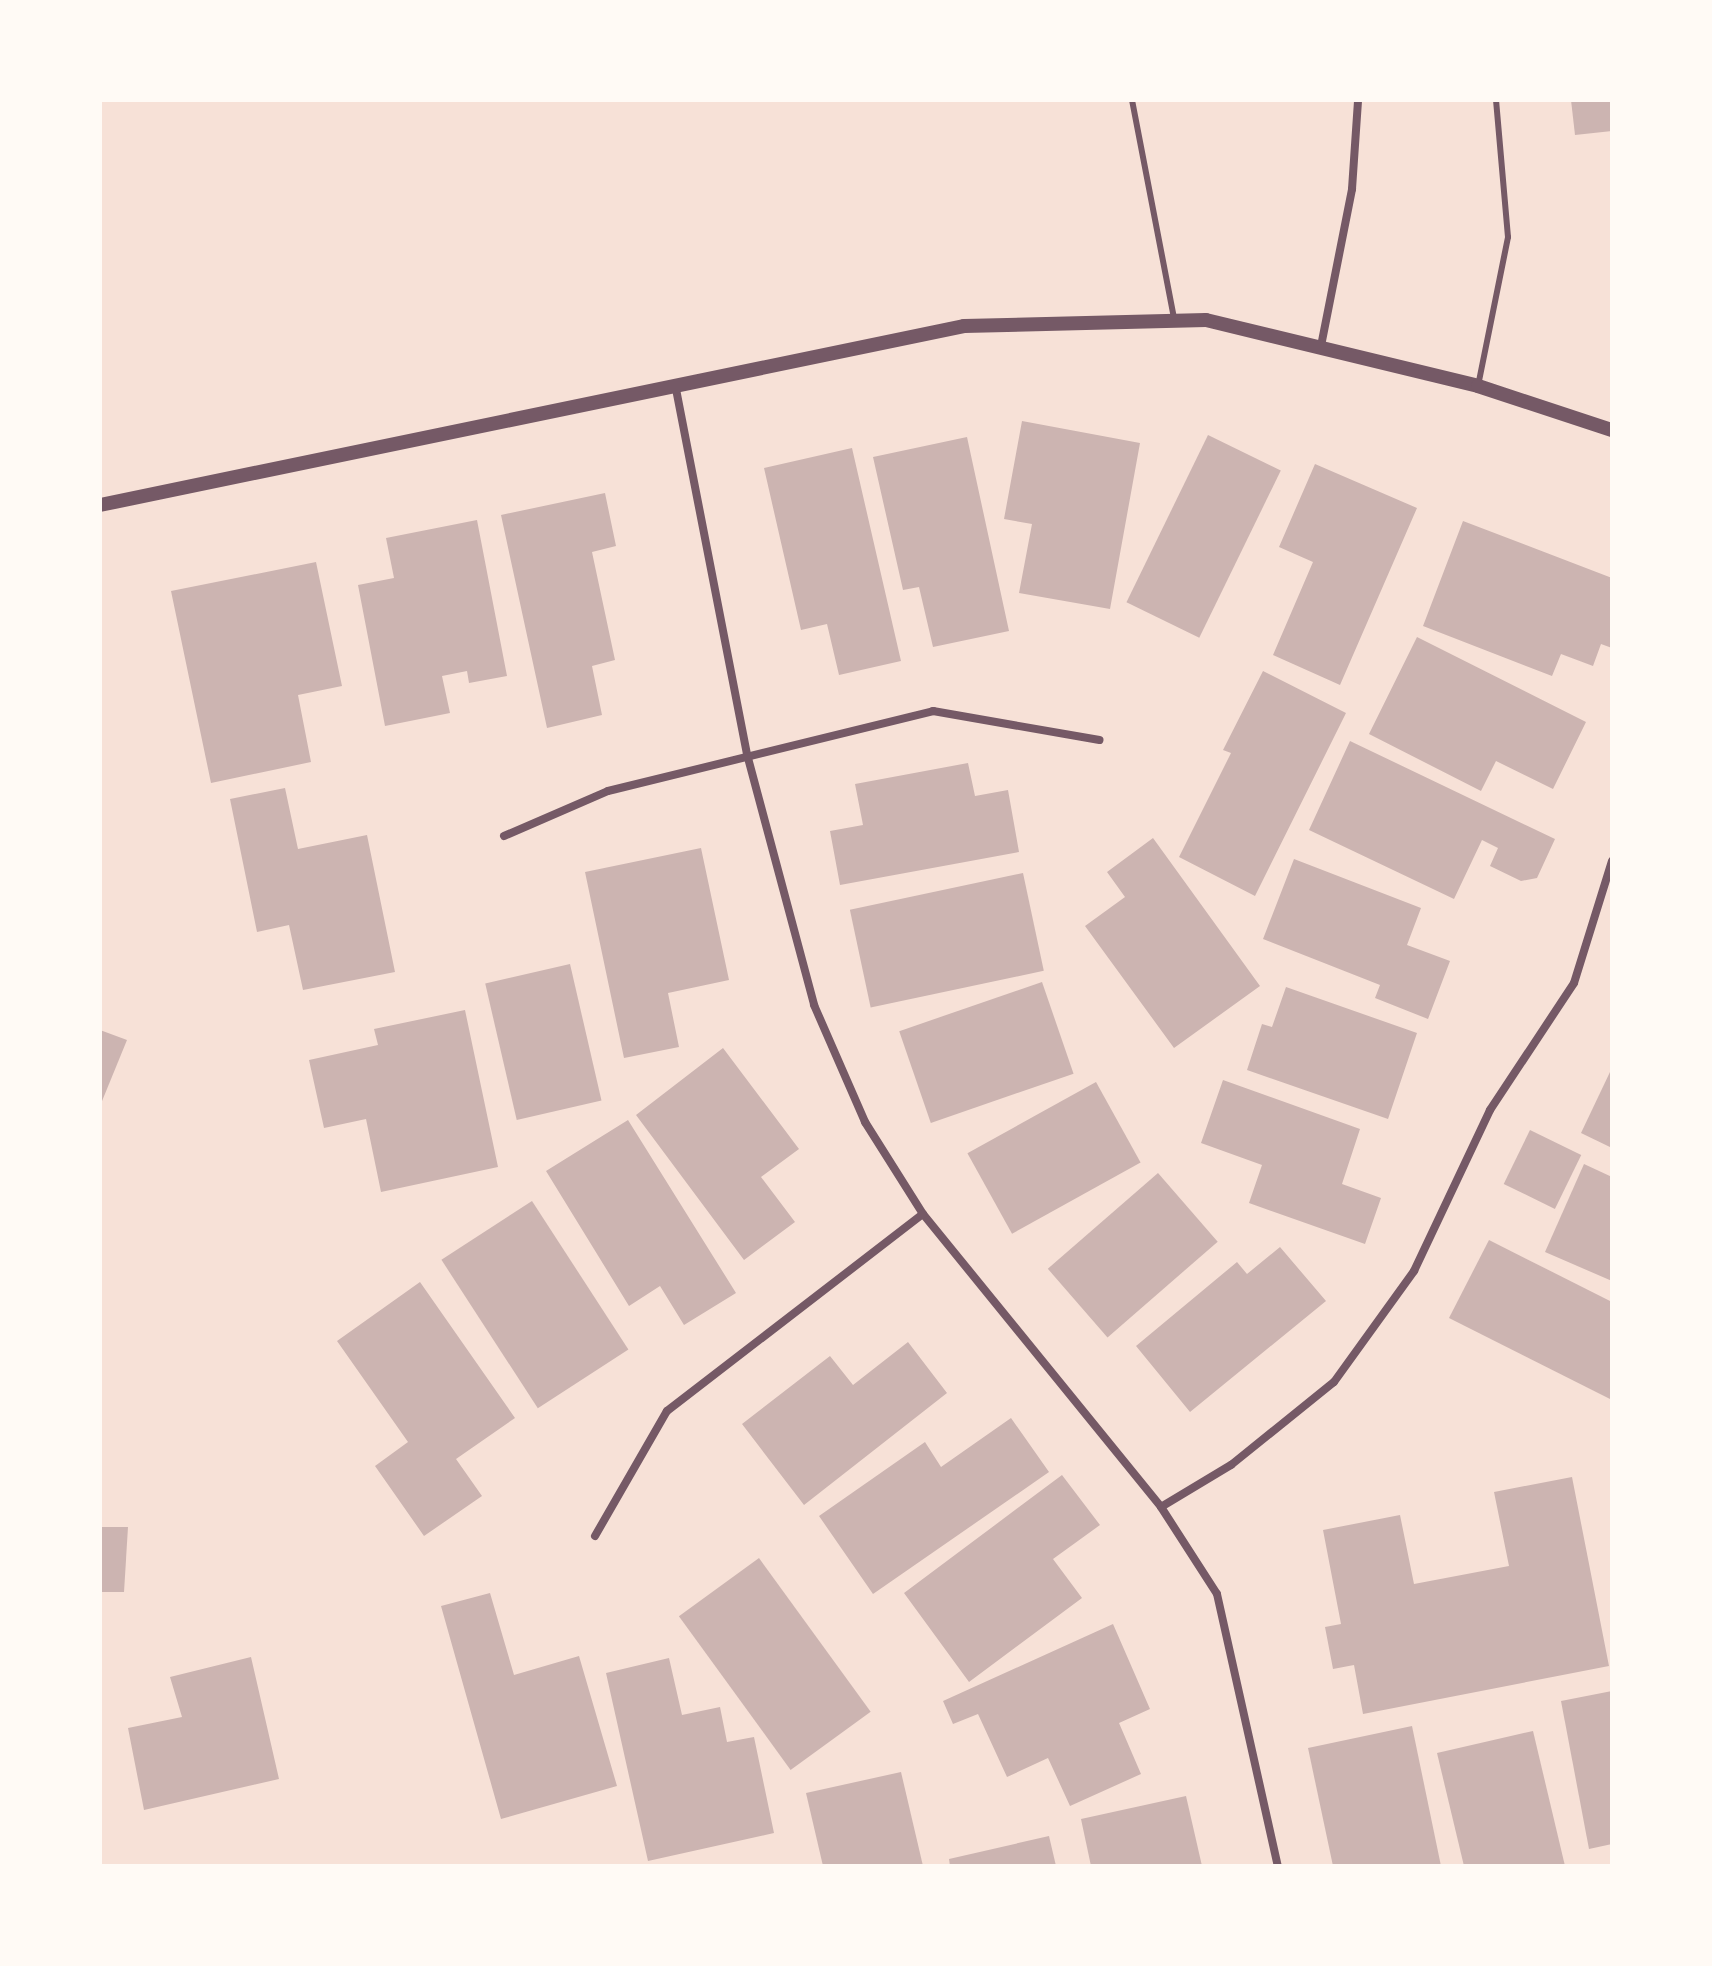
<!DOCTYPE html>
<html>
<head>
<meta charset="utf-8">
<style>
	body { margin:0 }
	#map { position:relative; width:1712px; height:1966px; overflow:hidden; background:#f7e1d7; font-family:Lato,sans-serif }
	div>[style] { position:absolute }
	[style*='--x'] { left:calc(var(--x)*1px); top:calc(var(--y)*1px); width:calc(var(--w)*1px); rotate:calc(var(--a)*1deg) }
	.building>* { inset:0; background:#ccb4b1; transform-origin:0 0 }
	.service>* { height:6px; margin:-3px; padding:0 3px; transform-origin:3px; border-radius:3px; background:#755966 }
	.minor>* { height:8px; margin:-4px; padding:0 4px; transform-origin:4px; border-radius:4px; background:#755966 }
	.tertiary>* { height:14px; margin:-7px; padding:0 7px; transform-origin:7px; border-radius:7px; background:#755966 }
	span { translate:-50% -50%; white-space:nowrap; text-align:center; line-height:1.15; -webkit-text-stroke:6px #fffaf5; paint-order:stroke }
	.frame { position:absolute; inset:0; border:102px solid #fffaf5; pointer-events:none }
</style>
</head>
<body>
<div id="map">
	<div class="building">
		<i style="clip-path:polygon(1571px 100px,1612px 100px,1612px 131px,1575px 135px)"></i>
		<i style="clip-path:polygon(1022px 421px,1140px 443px,1110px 609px,1019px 593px,1032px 524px,1004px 519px)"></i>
		<i style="left:1208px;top:435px;width:81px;height:186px;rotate:26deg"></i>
		<i style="clip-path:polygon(967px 437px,1009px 631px,933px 647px,919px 587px,903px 590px,873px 457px)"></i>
		<i style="clip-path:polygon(852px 448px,901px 661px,839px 675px,827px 624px,801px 630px,764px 468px)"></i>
		<i style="clip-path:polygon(1315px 464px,1417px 508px,1340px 685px,1273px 655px,1313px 562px,1279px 547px)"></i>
		<i style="clip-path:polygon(605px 493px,616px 546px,592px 552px,615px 660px,592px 666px,602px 715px,547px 728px,501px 515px)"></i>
		<i style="clip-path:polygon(477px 520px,507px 676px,469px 683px,467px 671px,442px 676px,450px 713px,385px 726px,358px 585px,394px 578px,386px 538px)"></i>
		<i style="clip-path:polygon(1463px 521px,1612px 578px,1612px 648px,1601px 644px,1593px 666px,1561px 654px,1552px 676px,1423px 626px)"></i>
		<i style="clip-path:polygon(316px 562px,342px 686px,298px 695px,311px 762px,211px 783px,171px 591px)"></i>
		<i style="clip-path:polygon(1417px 637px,1586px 722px,1553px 789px,1496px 761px,1481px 791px,1369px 734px)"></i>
		<i style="clip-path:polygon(1263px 671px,1346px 713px,1255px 896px,1179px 857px,1231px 753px,1223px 750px)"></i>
		<i style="clip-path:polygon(1350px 741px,1555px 839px,1537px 878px,1521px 881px,1490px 866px,1498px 848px,1482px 840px,1454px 899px,1309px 830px)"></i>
		<i style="clip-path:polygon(968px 763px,975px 796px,1008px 790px,1019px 852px,840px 885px,830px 831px,863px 825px,855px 784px)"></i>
		<i style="clip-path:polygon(285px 788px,298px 849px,367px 835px,395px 972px,303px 990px,289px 925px,257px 932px,230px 799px)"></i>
		<i style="clip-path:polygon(1153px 838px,1260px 986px,1174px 1048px,1085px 926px,1125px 897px,1107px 872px)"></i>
		<i style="clip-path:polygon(701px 848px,729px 980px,668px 993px,679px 1047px,624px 1058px,585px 872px)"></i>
		<i style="clip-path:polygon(1294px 859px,1421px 908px,1407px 945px,1450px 961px,1428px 1019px,1375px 998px,1380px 985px,1263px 939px)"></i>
		<i style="left:1023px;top:873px;width:100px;height:177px;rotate:78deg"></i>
		<i style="left:570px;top:964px;width:140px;height:87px;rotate:77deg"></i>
		<i style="left:1042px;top:982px;width:97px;height:151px;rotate:71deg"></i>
		<i style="clip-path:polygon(1286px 987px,1417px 1033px,1388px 1119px,1247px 1070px,1262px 1024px,1272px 1027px)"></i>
		<i style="clip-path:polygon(465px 1010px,498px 1167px,381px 1192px,366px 1119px,324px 1128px,309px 1060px,378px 1045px,374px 1029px)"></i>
		<i style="clip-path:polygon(100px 1030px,127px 1040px,100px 1106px)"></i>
		<i style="clip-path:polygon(723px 1048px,799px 1149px,761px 1177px,795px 1222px,744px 1260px,636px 1115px)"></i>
		<i style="clip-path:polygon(1610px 1072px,1612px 1073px,1612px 1148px,1581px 1133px)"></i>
		<i style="clip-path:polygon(1223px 1080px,1360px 1129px,1342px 1184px,1381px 1198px,1365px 1244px,1249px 1203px,1262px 1165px,1201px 1143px)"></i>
		<i style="left:1096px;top:1082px;width:92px;height:147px;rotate:61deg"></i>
		<i style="clip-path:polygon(628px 1120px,736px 1293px,684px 1325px,660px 1286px,629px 1306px,546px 1171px)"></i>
		<i style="left:1530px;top:1130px;width:57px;height:60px;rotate:26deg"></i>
		<i style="clip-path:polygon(1584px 1164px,1612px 1177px,1612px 1281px,1545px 1252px)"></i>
		<i style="left:1158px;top:1173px;width:91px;height:146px;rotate:49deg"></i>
		<i style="left:532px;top:1201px;width:177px;height:108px;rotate:57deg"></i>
		<i style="clip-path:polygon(1489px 1240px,1612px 1302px,1612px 1400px,1449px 1318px)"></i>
		<i style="clip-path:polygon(1280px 1247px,1326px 1301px,1190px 1412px,1136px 1346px,1237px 1262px,1247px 1274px)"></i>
		<i style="clip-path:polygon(420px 1282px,515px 1418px,456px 1459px,482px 1496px,424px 1536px,375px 1466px,408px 1442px,337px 1341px)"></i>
		<i style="clip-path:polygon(908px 1342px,947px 1393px,804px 1505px,742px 1424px,830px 1356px,853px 1385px)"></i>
		<i style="clip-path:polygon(1011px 1418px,1049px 1472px,873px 1594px,819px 1516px,925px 1442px,941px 1467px)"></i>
		<i style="clip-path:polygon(1062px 1475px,1100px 1525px,1053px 1559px,1082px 1598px,969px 1682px,904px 1593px)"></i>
		<i style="clip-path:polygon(1572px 1477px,1609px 1666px,1363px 1714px,1354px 1665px,1333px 1669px,1325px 1627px,1341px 1624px,1323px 1530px,1400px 1515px,1414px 1584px,1509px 1566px,1494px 1492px)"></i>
		<i style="clip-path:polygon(100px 1527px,128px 1527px,124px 1592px,100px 1592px)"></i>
		<i style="left:759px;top:1558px;width:190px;height:99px;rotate:54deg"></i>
		<i style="clip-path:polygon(490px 1593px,514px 1675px,579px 1656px,617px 1786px,501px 1819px,441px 1606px)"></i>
		<i style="clip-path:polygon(1113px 1624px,1150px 1709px,1119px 1723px,1141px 1774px,1070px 1806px,1048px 1758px,1007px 1777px,978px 1714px,953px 1724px,943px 1701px)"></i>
		<i style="clip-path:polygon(251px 1657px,279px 1779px,144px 1810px,128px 1728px,182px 1717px,170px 1677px)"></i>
		<i style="clip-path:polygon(669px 1658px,682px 1715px,720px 1707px,727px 1742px,754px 1737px,774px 1833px,648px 1861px,606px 1673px)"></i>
		<i style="clip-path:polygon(1612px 1691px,1612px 1844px,1589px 1849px,1561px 1701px)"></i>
		<i style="clip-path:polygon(1412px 1726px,1441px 1866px,1333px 1866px,1308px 1748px)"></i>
		<i style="clip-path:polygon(1533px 1731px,1565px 1866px,1464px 1866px,1437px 1753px)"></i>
		<i style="clip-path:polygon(901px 1772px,923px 1866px,823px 1866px,806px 1793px)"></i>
		<i style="clip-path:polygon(1186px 1796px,1202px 1866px,1091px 1866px,1081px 1819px)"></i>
		<i style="clip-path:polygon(1049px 1836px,1056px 1866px,950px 1866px,949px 1859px)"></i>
	</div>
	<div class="service">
		<i style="--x:1132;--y:100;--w:223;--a:79.1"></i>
		<i style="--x:1478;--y:386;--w:152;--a:-78.6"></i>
		<i style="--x:1508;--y:237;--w:138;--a:-95"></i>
	</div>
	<div class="minor">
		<i style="--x:1321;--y:346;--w:160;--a:-78.8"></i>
		<i style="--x:1352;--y:189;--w:89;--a:-86.1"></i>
		<i style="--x:676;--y:389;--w:376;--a:79"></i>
		<i style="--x:748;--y:758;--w:256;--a:75"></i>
		<i style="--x:814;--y:1005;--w:128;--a:66.4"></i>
		<i style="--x:865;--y:1122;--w:109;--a:57.8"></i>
		<i style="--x:923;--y:1214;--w:377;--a:50.9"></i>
		<i style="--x:1161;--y:1507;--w:103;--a:57.2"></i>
		<i style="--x:1217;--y:1594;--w:279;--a:77.4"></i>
		<i style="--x:504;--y:836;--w:113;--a:-23.4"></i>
		<i style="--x:608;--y:791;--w:335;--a:-13.8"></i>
		<i style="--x:933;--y:711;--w:169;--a:9.9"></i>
		<i style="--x:1161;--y:1507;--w:82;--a:-31"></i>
		<i style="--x:1231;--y:1465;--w:132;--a:-38.9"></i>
		<i style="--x:1334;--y:1382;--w:137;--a:-54.2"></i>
		<i style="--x:1414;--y:1271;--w:178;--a:-64.7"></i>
		<i style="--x:1490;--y:1110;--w:152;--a:-56.5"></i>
		<i style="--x:1574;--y:983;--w:128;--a:-72.7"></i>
		<i style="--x:595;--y:1536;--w:144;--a:-60.1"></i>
		<i style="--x:667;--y:1411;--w:323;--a:-37.6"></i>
	</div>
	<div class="tertiary">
		<i style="--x:100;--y:505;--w:882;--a:-11.7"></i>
		<i style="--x:964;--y:326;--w:242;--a:-1.4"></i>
		<i style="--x:1206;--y:320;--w:280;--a:13.6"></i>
		<i style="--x:1478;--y:386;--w:141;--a:18.2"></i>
	</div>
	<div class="frame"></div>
</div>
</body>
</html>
